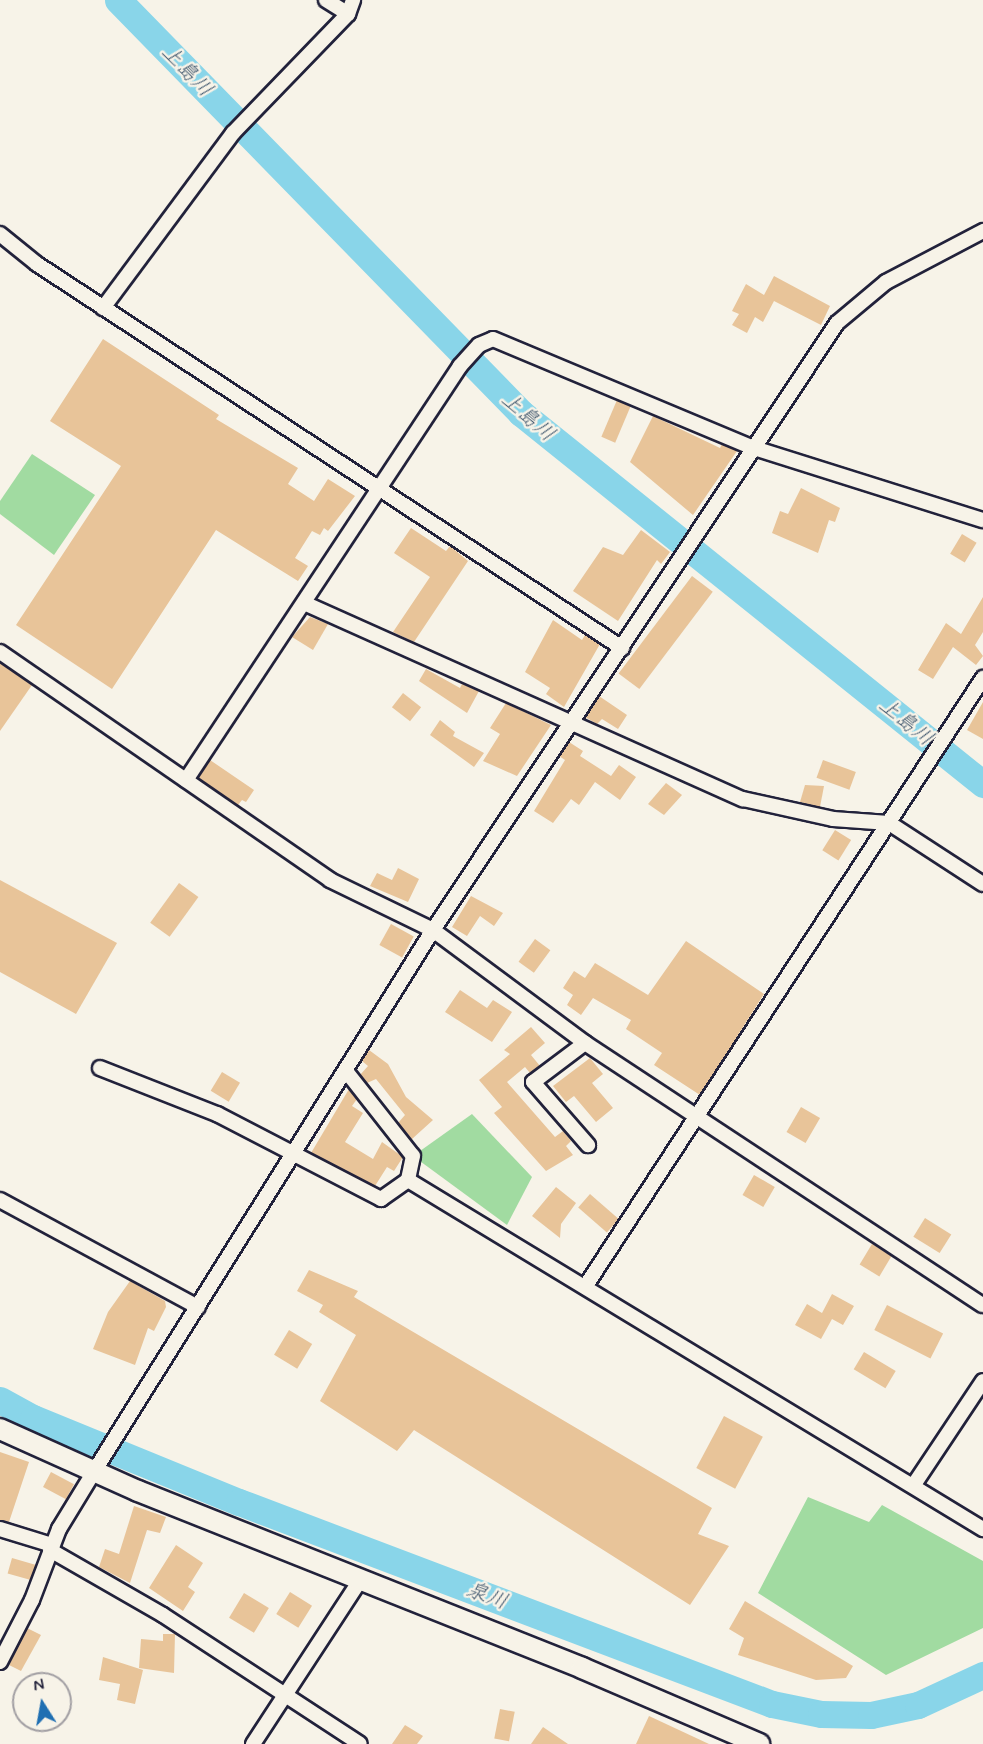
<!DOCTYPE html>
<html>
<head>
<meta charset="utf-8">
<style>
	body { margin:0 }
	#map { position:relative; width:983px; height:1744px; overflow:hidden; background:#f7f3e8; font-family:Mynerve,"Klee One",sans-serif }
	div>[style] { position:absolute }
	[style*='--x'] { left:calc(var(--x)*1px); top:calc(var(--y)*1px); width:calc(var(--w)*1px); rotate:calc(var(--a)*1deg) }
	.green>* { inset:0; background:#a1dba1 }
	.river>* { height:27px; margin:-13.5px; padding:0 13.5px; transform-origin:13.5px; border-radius:13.5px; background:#89d5e9 }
	.building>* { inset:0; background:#e8c499; transform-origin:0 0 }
	.roads { filter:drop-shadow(2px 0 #22223b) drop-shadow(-2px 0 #22223b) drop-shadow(0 2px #22223b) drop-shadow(0 -2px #22223b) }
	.street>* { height:14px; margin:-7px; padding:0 7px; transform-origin:7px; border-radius:7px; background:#f7f3e8 }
	.secondary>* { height:20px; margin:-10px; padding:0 10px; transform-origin:10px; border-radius:10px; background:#f7f3e8 }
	span { translate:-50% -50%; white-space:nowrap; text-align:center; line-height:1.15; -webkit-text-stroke:5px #f7f3e8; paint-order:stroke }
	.water-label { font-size:21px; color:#41586f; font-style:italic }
	.north { position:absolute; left:12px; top:1672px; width:60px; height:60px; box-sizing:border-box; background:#f7f3e8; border:2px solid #a29fa3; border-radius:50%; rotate:349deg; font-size:16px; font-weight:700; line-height:24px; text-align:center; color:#22223b }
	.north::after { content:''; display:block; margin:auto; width:21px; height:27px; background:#1f6fb2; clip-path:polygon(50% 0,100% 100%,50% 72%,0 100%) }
</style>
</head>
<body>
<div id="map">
	<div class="green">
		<i style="clip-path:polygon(32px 454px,95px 495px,54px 555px,0 514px,0 501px)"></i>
		<i style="clip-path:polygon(472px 1114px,532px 1177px,507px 1225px,413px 1156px)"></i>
		<i style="clip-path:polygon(808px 1497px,869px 1522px,882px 1505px,983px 1561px,983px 1628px,886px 1675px,758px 1593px)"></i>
	</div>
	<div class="river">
		<i style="--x:118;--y:0;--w:577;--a:45.7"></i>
		<i style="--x:521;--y:413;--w:593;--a:38.77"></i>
		<i style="--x:0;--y:1400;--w:38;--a:29"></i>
		<i style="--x:33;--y:1418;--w:222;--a:22.2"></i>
		<i style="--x:239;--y:1502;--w:570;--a:20.76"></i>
		<i style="--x:772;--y:1704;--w:50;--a:11.5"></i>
		<i style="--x:821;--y:1714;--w:50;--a:1.1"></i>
		<i style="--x:871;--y:1715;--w:48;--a:-12"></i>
		<i style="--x:918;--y:1705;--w:72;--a:-24.8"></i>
	</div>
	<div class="building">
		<i style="clip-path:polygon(774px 276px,830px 306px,821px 325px,774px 301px,763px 322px,755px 317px,747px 333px,732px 325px,739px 314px,732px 311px,746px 284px,764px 295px)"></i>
		<i style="clip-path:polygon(103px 339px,219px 415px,216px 419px,298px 468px,288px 484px,314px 501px,328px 479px,355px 496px,328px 531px,324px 528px,320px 535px,312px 531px,295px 558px,308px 566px,298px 581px,216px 530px,112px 689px,16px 625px,121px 466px,50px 421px)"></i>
		<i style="left:617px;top:400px;width:15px;height:40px;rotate:23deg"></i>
		<i style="clip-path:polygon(653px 416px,720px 448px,722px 444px,737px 451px,693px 515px,630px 462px)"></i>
		<i style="clip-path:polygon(801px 488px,840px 508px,835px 522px,829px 520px,818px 553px,772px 533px,780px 511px,788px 514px)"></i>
		<i style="clip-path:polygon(411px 528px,446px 551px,450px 546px,468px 561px,414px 642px,393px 632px,430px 577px,394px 553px)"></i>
		<i style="clip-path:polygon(641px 530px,670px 552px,661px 564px,657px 560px,618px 621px,573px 591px,603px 547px,623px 555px)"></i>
		<i style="left:962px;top:534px;width:17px;height:23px;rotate:31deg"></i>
		<i style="left:692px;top:576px;width:26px;height:122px;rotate:37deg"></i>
		<i style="clip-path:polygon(983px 597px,983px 632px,975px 645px,983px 656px,976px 665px,953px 647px,933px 679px,918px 670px,946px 623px,961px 634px)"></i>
		<i style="clip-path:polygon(310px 617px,328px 624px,313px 650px,292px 637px)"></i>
		<i style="clip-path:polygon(553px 620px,582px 640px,585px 635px,600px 644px,564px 707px,546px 694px,550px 688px,525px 672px)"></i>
		<i style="clip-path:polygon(0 663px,32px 685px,0 731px)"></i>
		<i style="clip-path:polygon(426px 669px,460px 688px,462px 684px,479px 691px,467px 713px,419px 681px)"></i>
		<i style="left:403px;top:693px;width:23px;height:18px;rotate:38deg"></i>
		<i style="clip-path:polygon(599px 696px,627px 715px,618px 729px,602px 719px,597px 724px,585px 717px)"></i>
		<i style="clip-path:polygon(983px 702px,983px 739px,967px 730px)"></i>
		<i style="clip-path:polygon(506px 703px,551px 725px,517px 776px,483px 761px,500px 734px,490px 728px)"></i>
		<i style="clip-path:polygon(440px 720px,455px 732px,453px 736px,484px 753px,474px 767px,430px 735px)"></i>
		<i style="clip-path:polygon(569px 742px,583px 751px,580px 756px,611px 776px,619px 765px,636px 777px,620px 800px,595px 782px,579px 805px,571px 799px,553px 823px,534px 811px,565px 760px,559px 756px)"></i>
		<i style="clip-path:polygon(210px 760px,254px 790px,246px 802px,242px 800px,238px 805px,198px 778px)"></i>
		<i style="left:823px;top:760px;width:35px;height:19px;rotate:20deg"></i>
		<i style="clip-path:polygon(666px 783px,682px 795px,664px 815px,648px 804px)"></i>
		<i style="clip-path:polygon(805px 785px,824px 786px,820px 807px,800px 802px)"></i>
		<i style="left:835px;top:830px;width:19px;height:24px;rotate:32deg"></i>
		<i style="clip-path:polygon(398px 868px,419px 879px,408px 902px,370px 886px,377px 873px,392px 880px)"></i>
		<i style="clip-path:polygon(0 880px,117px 943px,76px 1014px,0 972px)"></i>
		<i style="left:179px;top:883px;width:24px;height:49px;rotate:36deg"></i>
		<i style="clip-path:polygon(471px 896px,503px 913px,494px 926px,480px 916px,467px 936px,452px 927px)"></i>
		<i style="left:391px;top:924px;width:26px;height:24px;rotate:29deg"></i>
		<i style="left:535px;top:939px;width:19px;height:28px;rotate:36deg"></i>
		<i style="clip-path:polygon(686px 941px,764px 994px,700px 1095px,654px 1065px,662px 1053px,626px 1029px,631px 1020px,593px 998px,581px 1015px,567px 1005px,573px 995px,563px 988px,574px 971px,585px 978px,595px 963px,648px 995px)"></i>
		<i style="clip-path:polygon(460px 990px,487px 1008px,493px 1000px,512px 1012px,492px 1042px,445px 1012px)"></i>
		<i style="clip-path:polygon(531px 1027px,545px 1043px,531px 1055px,540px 1066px,530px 1073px,525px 1067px,507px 1082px,555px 1137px,563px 1131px,571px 1141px,566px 1146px,573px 1155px,546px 1171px,494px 1113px,502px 1107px,479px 1080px,510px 1054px,504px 1050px)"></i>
		<i style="clip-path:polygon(369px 1050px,388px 1064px,406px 1097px,433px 1120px,412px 1139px,398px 1123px,405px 1115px,376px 1079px,367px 1083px,360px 1075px,368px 1066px,362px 1061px)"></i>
		<i style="clip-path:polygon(590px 1058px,603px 1074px,592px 1083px,613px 1108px,596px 1122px,574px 1096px,566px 1102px,553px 1086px)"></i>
		<i style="left:222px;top:1072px;width:21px;height:22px;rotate:31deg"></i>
		<i style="clip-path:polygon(349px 1089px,357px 1099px,352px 1106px,363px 1113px,345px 1142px,373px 1159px,382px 1142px,403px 1157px,394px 1171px,387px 1167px,375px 1186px,311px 1153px)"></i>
		<i style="left:801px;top:1107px;width:22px;height:29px;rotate:30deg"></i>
		<i style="left:754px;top:1175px;width:24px;height:23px;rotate:30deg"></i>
		<i style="clip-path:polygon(556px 1187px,576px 1203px,561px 1224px,560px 1238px,532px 1216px)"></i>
		<i style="left:590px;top:1194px;width:38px;height:18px;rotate:41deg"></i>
		<i style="left:925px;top:1218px;width:31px;height:22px;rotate:32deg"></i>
		<i style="left:872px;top:1244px;width:23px;height:24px;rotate:31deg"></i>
		<i style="clip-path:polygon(309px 1270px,358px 1291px,354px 1297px,712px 1508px,698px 1534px,729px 1546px,690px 1605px,414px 1430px,397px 1451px,320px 1401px,356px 1335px,319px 1312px,323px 1305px,297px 1291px)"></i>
		<i style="clip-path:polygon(130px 1281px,165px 1301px,166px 1307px,154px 1331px,148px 1328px,135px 1365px,93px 1349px,108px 1312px)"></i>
		<i style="clip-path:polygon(832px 1294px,854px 1306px,843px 1325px,832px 1319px,821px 1339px,795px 1325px,807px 1304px,822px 1313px)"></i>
		<i style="left:887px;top:1305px;width:63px;height:28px;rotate:27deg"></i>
		<i style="left:289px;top:1330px;width:27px;height:29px;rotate:31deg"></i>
		<i style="left:864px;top:1352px;width:37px;height:20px;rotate:31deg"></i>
		<i style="left:724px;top:1416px;width:44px;height:59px;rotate:28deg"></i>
		<i style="clip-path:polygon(0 1452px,29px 1462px,9px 1522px,0 1520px)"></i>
		<i style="left:51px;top:1472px;width:26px;height:17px;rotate:28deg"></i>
		<i style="clip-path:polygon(134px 1506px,166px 1517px,160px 1533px,147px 1530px,130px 1583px,99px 1567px,105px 1549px,119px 1554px)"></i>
		<i style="clip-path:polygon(176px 1545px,203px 1563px,188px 1587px,195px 1592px,183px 1611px,149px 1588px)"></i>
		<i style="left:12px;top:1558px;width:25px;height:16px;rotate:16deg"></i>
		<i style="left:290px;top:1592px;width:26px;height:26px;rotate:32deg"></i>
		<i style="left:244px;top:1593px;width:29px;height:29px;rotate:31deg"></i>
		<i style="clip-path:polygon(745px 1601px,853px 1666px,846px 1678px,816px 1680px,738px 1655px,744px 1638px,729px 1629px)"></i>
		<i style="clip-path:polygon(27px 1628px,41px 1635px,21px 1671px,9px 1665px)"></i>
		<i style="clip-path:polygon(163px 1634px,175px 1634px,174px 1673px,139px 1668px,141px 1639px,163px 1641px)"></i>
		<i style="clip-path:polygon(103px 1657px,143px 1670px,135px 1704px,117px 1700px,120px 1684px,99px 1680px)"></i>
		<i style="left:500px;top:1709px;width:15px;height:30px;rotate:11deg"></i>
		<i style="clip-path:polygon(649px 1716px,709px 1744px,636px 1744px)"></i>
		<i style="clip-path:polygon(405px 1725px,423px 1736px,417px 1744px,392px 1744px)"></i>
		<i style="clip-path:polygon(543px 1727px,568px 1744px,531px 1744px)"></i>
	</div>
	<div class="roads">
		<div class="street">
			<i style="--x:326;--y:0;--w:26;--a:32"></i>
			<i style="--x:0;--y:234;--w:48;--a:39"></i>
			<i style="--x:37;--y:264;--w:700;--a:33.28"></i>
			<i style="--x:103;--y:308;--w:218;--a:-53.4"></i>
			<i style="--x:233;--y:133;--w:165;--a:-46"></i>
			<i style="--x:348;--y:14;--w:15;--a:-70"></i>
			<i style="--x:304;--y:603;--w:481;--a:24.1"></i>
			<i style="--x:743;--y:799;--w:92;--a:12.5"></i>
			<i style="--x:833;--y:819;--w:56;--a:4.1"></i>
			<i style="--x:889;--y:823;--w:112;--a:33"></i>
			<i style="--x:0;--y:652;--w:401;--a:34.6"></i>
			<i style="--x:330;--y:880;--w:114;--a:25.9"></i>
			<i style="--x:433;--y:930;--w:189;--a:36.6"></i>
			<i style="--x:585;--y:1043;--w:476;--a:33.4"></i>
			<i style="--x:186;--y:780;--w:496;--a:-56.5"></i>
			<i style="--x:460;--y:366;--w:28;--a:-48"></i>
			<i style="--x:479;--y:345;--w:15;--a:-23"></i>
			<i style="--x:493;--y:339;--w:283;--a:22.7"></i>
			<i style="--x:754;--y:448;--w:240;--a:17.5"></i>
			<i style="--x:585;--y:1043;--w:65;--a:143.1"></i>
			<i style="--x:533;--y:1082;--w:84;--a:48.9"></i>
			<i style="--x:100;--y:1068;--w:126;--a:21.5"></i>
			<i style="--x:217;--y:1114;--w:185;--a:27.4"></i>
			<i style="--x:381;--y:1199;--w:33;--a:-35"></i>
			<i style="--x:408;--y:1180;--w:673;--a:31.26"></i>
			<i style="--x:346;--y:1071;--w:108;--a:51.8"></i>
			<i style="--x:413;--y:1156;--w:25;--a:102"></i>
			<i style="--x:0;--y:1200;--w:225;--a:28.4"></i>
			<i style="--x:585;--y:1287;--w:728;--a:-56.83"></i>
			<i style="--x:913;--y:1486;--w:126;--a:-56.3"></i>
			<i style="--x:0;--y:1529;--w:54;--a:17.1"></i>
			<i style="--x:50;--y:1550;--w:130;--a:29.9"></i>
			<i style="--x:163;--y:1615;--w:235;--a:33.2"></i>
			<i style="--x:0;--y:1662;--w:70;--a:-62.7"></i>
			<i style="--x:32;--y:1600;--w:76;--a:-69.2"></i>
			<i style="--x:59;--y:1529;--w:69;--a:-58.6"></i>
			<i style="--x:95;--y:1470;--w:637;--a:-57.96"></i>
			<i style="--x:433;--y:930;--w:729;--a:-56.35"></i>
			<i style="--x:837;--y:323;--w:64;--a:-39.9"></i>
			<i style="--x:886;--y:282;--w:110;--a:-27.7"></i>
			<i style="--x:253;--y:1744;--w:197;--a:-56.8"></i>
		</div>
		<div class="secondary">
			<i style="--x:0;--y:1429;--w:151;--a:24.2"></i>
			<i style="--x:138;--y:1491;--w:478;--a:21.7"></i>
			<i style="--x:582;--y:1668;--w:193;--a:23.2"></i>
		</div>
	</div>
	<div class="water-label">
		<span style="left:187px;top:71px;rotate:46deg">上島川</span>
		<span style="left:528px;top:417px;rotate:41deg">上島川</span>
		<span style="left:906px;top:722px;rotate:39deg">上島川</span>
		<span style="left:487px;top:1596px;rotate:21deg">泉川</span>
	</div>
	<div class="north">N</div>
</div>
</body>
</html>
